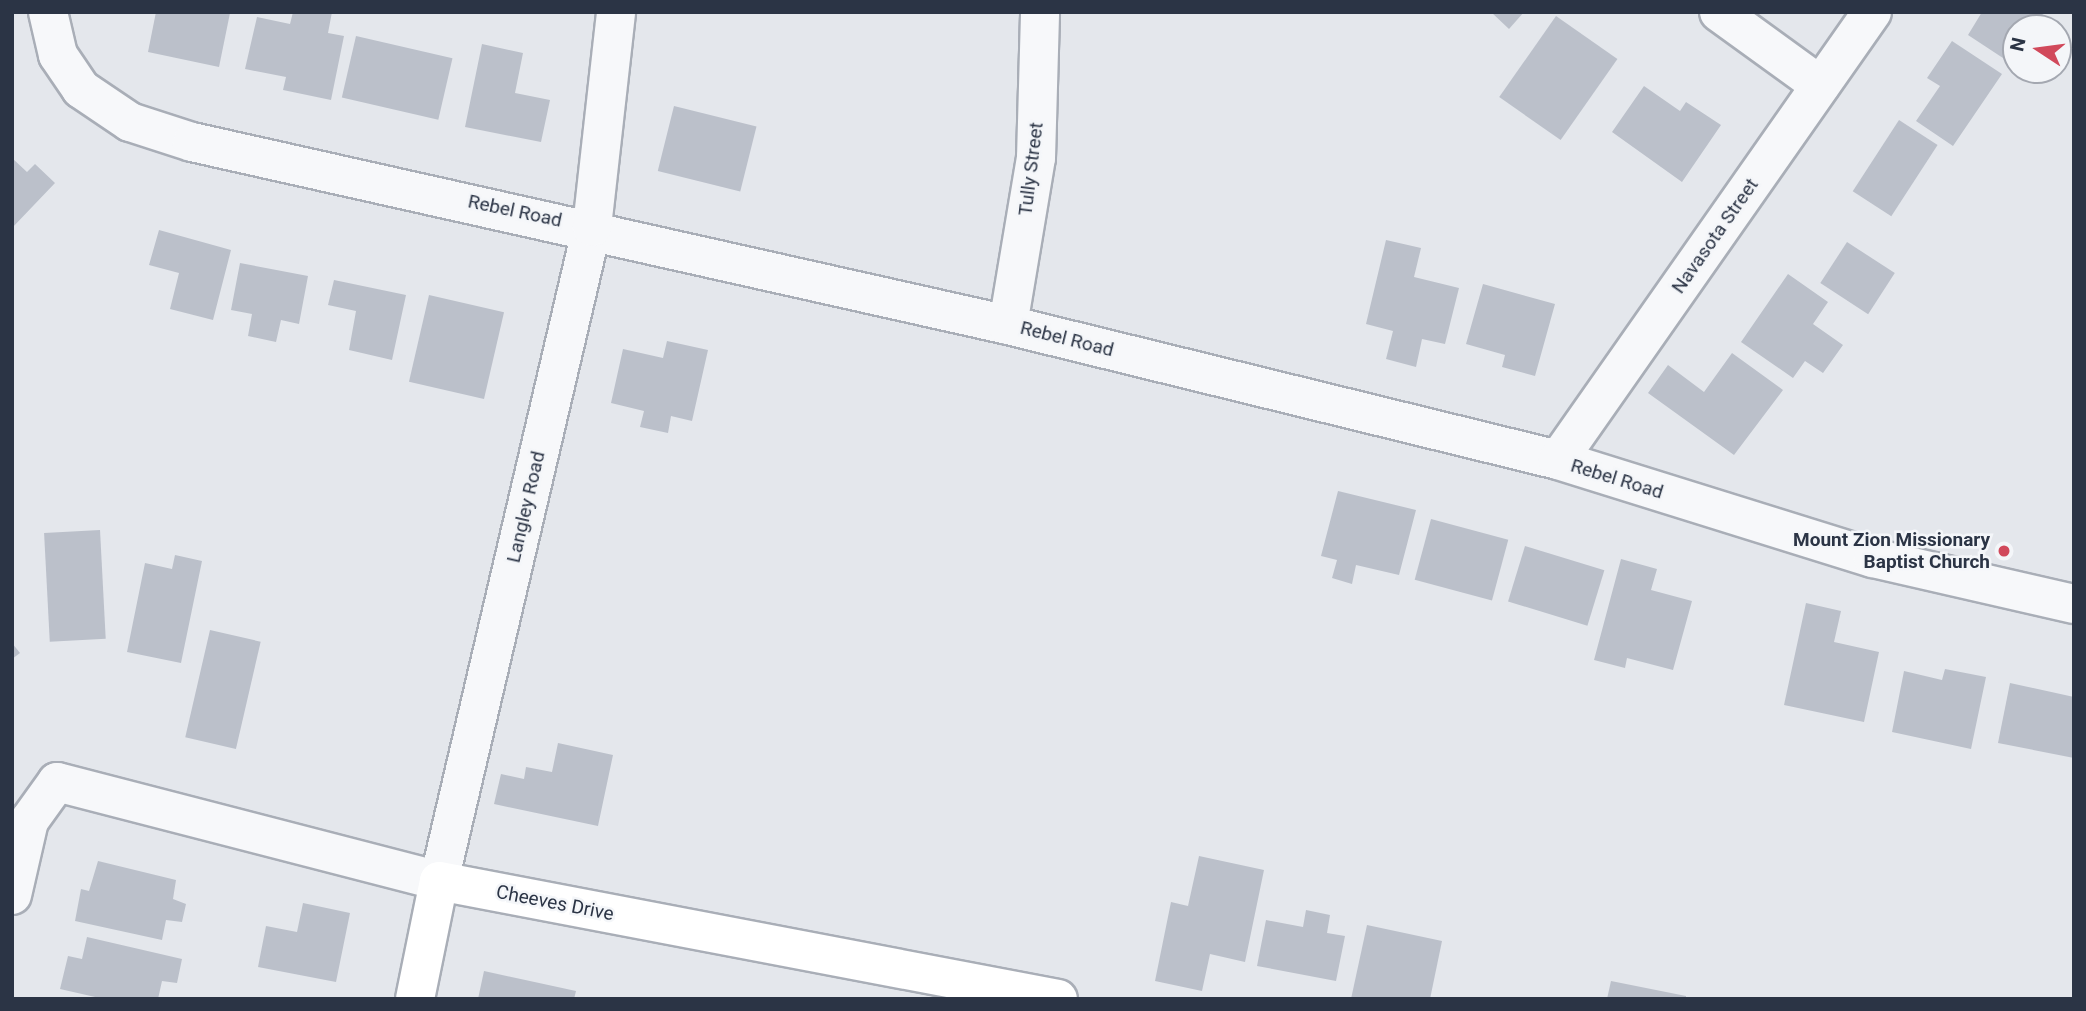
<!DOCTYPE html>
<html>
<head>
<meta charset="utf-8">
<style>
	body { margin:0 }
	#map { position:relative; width:2086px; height:1011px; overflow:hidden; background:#e4e7ec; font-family:Roboto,sans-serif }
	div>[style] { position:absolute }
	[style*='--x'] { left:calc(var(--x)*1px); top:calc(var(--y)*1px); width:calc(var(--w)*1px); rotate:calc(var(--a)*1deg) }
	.building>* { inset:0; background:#bbc0ca; transform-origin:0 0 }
	.roads { filter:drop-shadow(2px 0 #a9aeb7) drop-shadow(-2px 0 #a9aeb7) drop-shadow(0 2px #a9aeb7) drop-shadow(0 -2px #a9aeb7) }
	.street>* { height:38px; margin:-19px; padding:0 19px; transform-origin:19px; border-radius:19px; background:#f7f8fa }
	.secondary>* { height:38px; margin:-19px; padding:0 19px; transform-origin:19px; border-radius:19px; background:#fff }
	.dots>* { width:19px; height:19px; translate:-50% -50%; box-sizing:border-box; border:4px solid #f4f6f9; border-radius:50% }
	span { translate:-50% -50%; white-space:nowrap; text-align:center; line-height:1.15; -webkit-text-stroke:5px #f4f6f9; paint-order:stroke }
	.street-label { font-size:19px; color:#2b3445 }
	.poi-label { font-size:19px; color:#2b3445; font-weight:700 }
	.right { translate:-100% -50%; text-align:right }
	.frame { position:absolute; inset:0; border:14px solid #2b3445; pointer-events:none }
	.north { position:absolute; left:2002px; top:14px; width:70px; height:70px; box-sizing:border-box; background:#f4f6f9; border:2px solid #a4a8b1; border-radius:50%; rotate:283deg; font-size:19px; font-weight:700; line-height:28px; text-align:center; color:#2b3445 }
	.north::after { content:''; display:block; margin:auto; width:24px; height:32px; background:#d1495b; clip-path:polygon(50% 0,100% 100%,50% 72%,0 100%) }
</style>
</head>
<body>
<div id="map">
	<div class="building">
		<i style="clip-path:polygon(156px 12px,230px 13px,219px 67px,148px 52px)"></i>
		<i style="clip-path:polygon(293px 12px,332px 12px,328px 33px,344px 36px,331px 100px,283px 90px,286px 77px,245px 69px,257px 17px,290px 24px)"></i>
		<i style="clip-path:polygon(1491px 12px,1524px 12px,1509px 29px)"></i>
		<i style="clip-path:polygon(1982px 12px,2039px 12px,2054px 22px,2051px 28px,2016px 28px,2006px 60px,1968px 35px)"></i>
		<i style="left:1556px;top:16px;width:75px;height:99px;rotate:35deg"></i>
		<i style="left:356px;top:36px;width:99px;height:63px;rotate:13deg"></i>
		<i style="clip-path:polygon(1952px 41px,2002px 74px,1953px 146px,1916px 121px,1940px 86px,1927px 78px)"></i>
		<i style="clip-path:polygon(482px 44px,523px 53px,515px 93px,550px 100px,541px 142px,465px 127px)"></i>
		<i style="clip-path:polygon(1644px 86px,1680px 111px,1686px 102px,1721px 125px,1682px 182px,1612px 132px)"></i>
		<i style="left:674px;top:106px;width:85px;height:67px;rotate:14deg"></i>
		<i style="left:1899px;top:120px;width:46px;height:85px;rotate:33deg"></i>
		<i style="clip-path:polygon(12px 158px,27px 172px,35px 164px,55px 183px,12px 228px)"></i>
		<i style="clip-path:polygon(159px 230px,231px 250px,213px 320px,170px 309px,179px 273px,149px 265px)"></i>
		<i style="clip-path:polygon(1386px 240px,1421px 248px,1414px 277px,1459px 288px,1445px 344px,1422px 339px,1416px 367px,1386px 359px,1393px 331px,1366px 324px)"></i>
		<i style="left:1847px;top:242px;width:57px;height:49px;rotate:33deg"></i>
		<i style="clip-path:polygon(240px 263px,308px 276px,299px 324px,281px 320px,276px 342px,248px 336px,252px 314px,231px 310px)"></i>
		<i style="clip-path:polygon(1788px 274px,1828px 302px,1813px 324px,1843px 345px,1823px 373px,1805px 361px,1793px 378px,1741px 342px)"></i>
		<i style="clip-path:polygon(334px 280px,406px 295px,392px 360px,349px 350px,356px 311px,328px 305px)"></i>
		<i style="clip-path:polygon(1483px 284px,1555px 304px,1535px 376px,1502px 367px,1505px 355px,1466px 344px)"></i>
		<i style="left:429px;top:295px;width:77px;height:89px;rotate:13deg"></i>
		<i style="clip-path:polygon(667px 341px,708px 350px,692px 421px,671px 416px,668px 433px,640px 427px,644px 411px,611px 403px,623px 349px,663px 358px)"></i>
		<i style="clip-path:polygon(1732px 353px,1783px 390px,1734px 455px,1648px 393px,1668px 365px,1704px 392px)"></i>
		<i style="clip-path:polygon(1338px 491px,1416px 510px,1399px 575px,1356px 565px,1352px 584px,1332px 578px,1337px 560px,1321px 556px)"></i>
		<i style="left:1431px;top:519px;width:80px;height:63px;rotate:15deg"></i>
		<i style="left:100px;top:530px;width:109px;height:56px;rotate:87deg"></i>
		<i style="left:1525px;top:546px;width:83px;height:58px;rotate:17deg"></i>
		<i style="clip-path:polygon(175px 555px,202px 561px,181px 663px,127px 652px,145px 563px,172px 569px)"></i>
		<i style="clip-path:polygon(1621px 559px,1657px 569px,1651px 590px,1692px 601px,1673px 670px,1627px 658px,1625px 668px,1594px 660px)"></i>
		<i style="clip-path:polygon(1806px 603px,1841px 611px,1834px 642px,1879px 652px,1864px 722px,1784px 705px)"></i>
		<i style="left:210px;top:630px;width:52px;height:110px;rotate:13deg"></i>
		<i style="clip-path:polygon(12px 643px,20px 653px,12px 659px)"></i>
		<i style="clip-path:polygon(1945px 669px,1986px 677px,1971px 749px,1892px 732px,1904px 671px,1942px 680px)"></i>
		<i style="clip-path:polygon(2010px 683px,2074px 697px,2074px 758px,1998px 743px)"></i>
		<i style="clip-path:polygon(558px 743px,613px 755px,598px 826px,494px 804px,501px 774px,524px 779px,526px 767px,552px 772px)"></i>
		<i style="clip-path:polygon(1199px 856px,1264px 870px,1245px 962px,1210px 954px,1202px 991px,1155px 981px,1171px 902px,1188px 906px)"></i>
		<i style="clip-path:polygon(98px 861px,176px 880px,173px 899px,186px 904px,182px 922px,166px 920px,162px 940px,75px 921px,81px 889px,89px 891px)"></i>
		<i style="clip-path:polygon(303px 903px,350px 913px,336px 982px,258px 967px,266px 926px,297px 932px)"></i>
		<i style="clip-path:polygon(1306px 910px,1330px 915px,1327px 933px,1345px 936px,1336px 981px,1257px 966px,1266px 920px,1303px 927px)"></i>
		<i style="clip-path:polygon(1367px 925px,1442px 941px,1430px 999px,1351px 999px)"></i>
		<i style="clip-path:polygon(87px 937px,182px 959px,177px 983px,162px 981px,158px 999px,104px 999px,60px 989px,68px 956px,82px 959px)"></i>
		<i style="clip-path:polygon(484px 971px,576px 991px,574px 999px,478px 999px)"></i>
		<i style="clip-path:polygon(1611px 981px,1686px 996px,1686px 999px,1607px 999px)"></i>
	</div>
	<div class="roads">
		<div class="street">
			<i style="--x:48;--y:12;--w:44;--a:76.9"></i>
			<i style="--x:58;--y:55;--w:41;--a:55.9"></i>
			<i style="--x:81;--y:89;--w:59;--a:34"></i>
			<i style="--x:130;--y:122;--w:65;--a:17.9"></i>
			<i style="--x:192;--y:142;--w:836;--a:12.64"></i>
			<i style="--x:1008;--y:325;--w:566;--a:13.79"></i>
			<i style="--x:1558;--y:460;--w:330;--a:17.3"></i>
			<i style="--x:1873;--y:558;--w:206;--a:12.9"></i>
			<i style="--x:1719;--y:12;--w:125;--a:35.9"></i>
			<i style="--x:1008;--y:325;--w:169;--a:-80.5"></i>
			<i style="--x:1036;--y:158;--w:146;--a:-88.4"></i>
			<i style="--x:1558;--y:460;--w:547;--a:-54.97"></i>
			<i style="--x:12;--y:895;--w:76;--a:-77.1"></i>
			<i style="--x:29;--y:821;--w:48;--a:-54.3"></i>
			<i style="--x:57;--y:782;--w:395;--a:14.5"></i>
			<i style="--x:439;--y:881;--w:672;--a:-76.83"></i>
			<i style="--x:592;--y:227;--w:216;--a:-83.6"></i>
		</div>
		<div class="secondary">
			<i style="--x:415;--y:999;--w:120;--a:-78.5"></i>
			<i style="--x:439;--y:881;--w:630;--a:10.79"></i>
		</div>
	</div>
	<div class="dots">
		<i style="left:2004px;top:551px;background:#d1495b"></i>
	</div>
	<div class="street-label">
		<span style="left:1031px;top:169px;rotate:-83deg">Tully Street</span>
		<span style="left:515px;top:211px;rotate:12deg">Rebel Road</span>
		<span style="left:1715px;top:236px;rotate:-55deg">Navasota Street</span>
		<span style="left:1067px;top:339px;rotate:14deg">Rebel Road</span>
		<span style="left:1617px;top:479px;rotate:17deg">Rebel Road</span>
		<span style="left:526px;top:507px;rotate:-77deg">Langley Road</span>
		<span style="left:555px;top:903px;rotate:11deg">Cheeves Drive</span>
	</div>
	<div class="poi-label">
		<span class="right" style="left:1990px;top:551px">Mount Zion Missionary<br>Baptist Church</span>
	</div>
	<div class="frame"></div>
	<div class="north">N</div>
</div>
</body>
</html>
